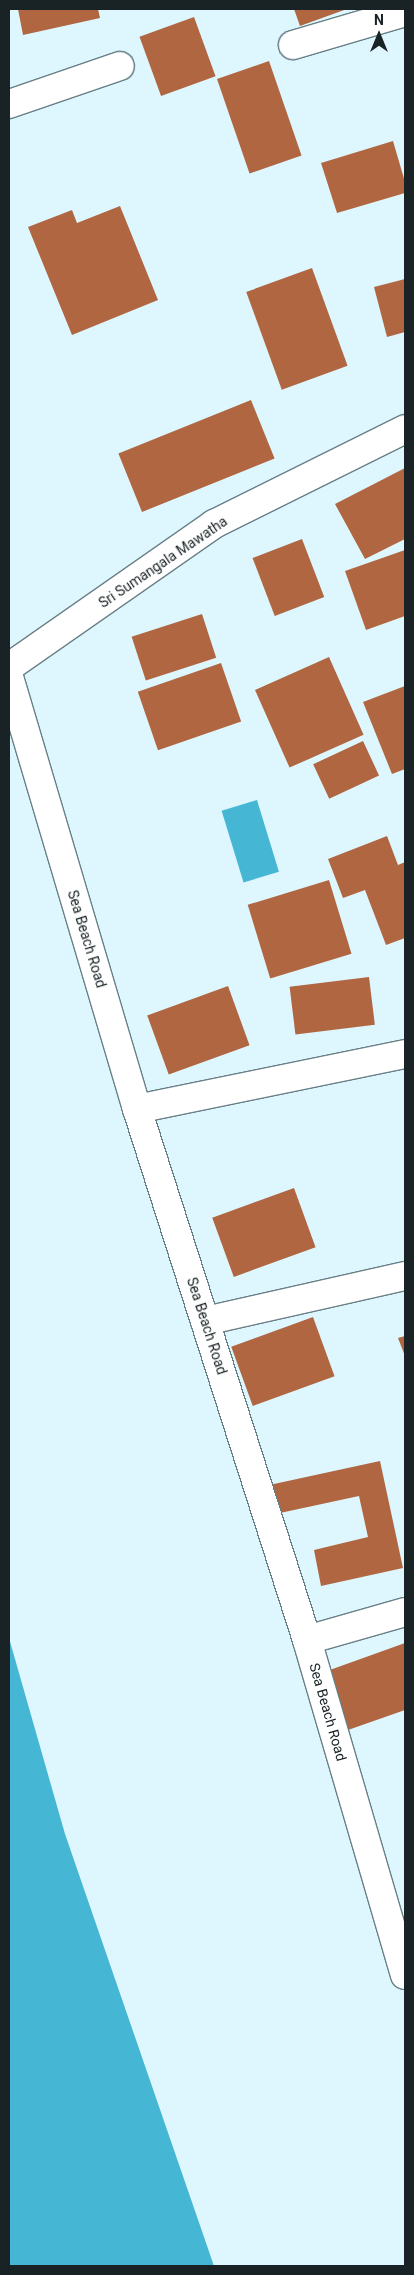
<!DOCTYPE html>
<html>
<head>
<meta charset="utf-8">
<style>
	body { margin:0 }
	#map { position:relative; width:414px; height:2275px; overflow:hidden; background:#def7fe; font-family:Roboto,sans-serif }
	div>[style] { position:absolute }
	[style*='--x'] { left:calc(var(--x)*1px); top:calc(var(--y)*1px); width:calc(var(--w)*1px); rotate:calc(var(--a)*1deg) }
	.water>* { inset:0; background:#45b6d4; transform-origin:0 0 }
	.building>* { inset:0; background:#b06640; transform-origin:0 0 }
	.roads { filter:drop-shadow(1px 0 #697f86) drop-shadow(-1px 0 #697f86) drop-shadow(0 1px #697f86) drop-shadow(0 -1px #697f86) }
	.street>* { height:28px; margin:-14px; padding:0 14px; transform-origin:14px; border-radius:14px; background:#fff }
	span { translate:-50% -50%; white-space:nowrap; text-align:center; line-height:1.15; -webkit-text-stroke:4px #fff; paint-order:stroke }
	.street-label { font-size:14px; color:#192225 }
	.frame { position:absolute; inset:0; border:10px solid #192225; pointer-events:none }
	.north { position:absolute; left:354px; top:10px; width:50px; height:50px; -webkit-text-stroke:4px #fff; paint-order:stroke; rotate:0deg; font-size:14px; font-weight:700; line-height:20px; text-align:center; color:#192225 }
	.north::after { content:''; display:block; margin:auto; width:18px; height:22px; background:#192225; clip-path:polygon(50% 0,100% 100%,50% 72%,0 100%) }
</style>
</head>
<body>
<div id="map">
	<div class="water">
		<i style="left:257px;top:800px;width:75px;height:37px;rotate:73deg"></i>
		<i style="clip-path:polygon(9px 1638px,65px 1834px,214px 2266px,9px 2266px)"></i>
	</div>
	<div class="building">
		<i style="clip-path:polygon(18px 9px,98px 9px,100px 18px,23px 35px)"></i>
		<i style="clip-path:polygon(294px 9px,347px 9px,300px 26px)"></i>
		<i style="left:194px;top:17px;width:63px;height:58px;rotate:70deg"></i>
		<i style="left:269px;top:61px;width:100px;height:55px;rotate:71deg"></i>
		<i style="clip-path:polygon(393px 141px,405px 182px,405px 193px,337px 213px,321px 163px)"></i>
		<i style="clip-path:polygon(120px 206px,158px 300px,72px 335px,28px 227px,72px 210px,77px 223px)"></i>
		<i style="left:312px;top:268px;width:104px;height:70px;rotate:70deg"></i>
		<i style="clip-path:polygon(405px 279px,405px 332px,387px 337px,374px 287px)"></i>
		<i style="left:251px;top:400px;width:63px;height:143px;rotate:68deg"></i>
		<i style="clip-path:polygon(405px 468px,405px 539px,365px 559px,335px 504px)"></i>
		<i style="left:302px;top:539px;width:62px;height:53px;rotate:69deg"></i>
		<i style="clip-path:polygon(405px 550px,405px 616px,366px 630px,345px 571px)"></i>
		<i style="left:202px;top:614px;width:46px;height:74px;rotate:72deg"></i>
		<i style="left:329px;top:657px;width:85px;height:81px;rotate:66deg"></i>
		<i style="left:221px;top:663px;width:62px;height:88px;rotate:71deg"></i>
		<i style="clip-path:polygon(405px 686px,405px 769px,392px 774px,363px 702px)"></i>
		<i style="left:363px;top:741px;width:38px;height:55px;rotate:65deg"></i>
		<i style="clip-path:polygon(387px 836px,398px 865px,405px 862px,405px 938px,386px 945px,365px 890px,343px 898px,328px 859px)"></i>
		<i style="left:329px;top:880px;width:77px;height:85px;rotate:73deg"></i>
		<i style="left:369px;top:977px;width:48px;height:80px;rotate:83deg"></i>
		<i style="left:228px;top:986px;width:63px;height:86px;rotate:70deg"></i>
		<i style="left:294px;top:1188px;width:63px;height:87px;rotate:70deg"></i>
		<i style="left:313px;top:1317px;width:63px;height:87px;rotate:70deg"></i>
		<i style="clip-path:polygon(405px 1336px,405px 1356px,398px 1338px)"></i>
		<i style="clip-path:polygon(380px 1461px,403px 1568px,321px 1586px,314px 1550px,368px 1537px,359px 1496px,266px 1516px,260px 1487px)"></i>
		<i style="clip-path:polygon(405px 1643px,405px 1710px,348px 1730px,327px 1671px)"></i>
	</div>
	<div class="roads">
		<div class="street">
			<i style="--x:293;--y:45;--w:117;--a:-16.4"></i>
			<i style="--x:9;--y:104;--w:117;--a:-18.9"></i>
			<i style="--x:9;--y:667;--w:250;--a:-34.9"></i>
			<i style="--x:214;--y:524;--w:213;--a:-26.4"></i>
			<i style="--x:9;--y:677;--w:451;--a:73.5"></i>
			<i style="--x:137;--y:1109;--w:558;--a:72.25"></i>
			<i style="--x:307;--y:1640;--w:349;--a:73.7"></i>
			<i style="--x:137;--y:1109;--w:274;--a:-11.6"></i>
			<i style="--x:205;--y:1321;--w:205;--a:-12.7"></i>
			<i style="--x:307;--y:1640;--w:102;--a:-15.9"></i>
		</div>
	</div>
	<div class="street-label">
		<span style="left:163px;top:562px;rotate:-34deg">Sri Sumangala Mawatha</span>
		<span style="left:87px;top:939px;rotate:73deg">Sea Beach Road</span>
		<span style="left:207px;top:1326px;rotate:72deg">Sea Beach Road</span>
		<span style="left:328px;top:1712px;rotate:74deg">Sea Beach Road</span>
	</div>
	<div class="frame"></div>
	<div class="north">N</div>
</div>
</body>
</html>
